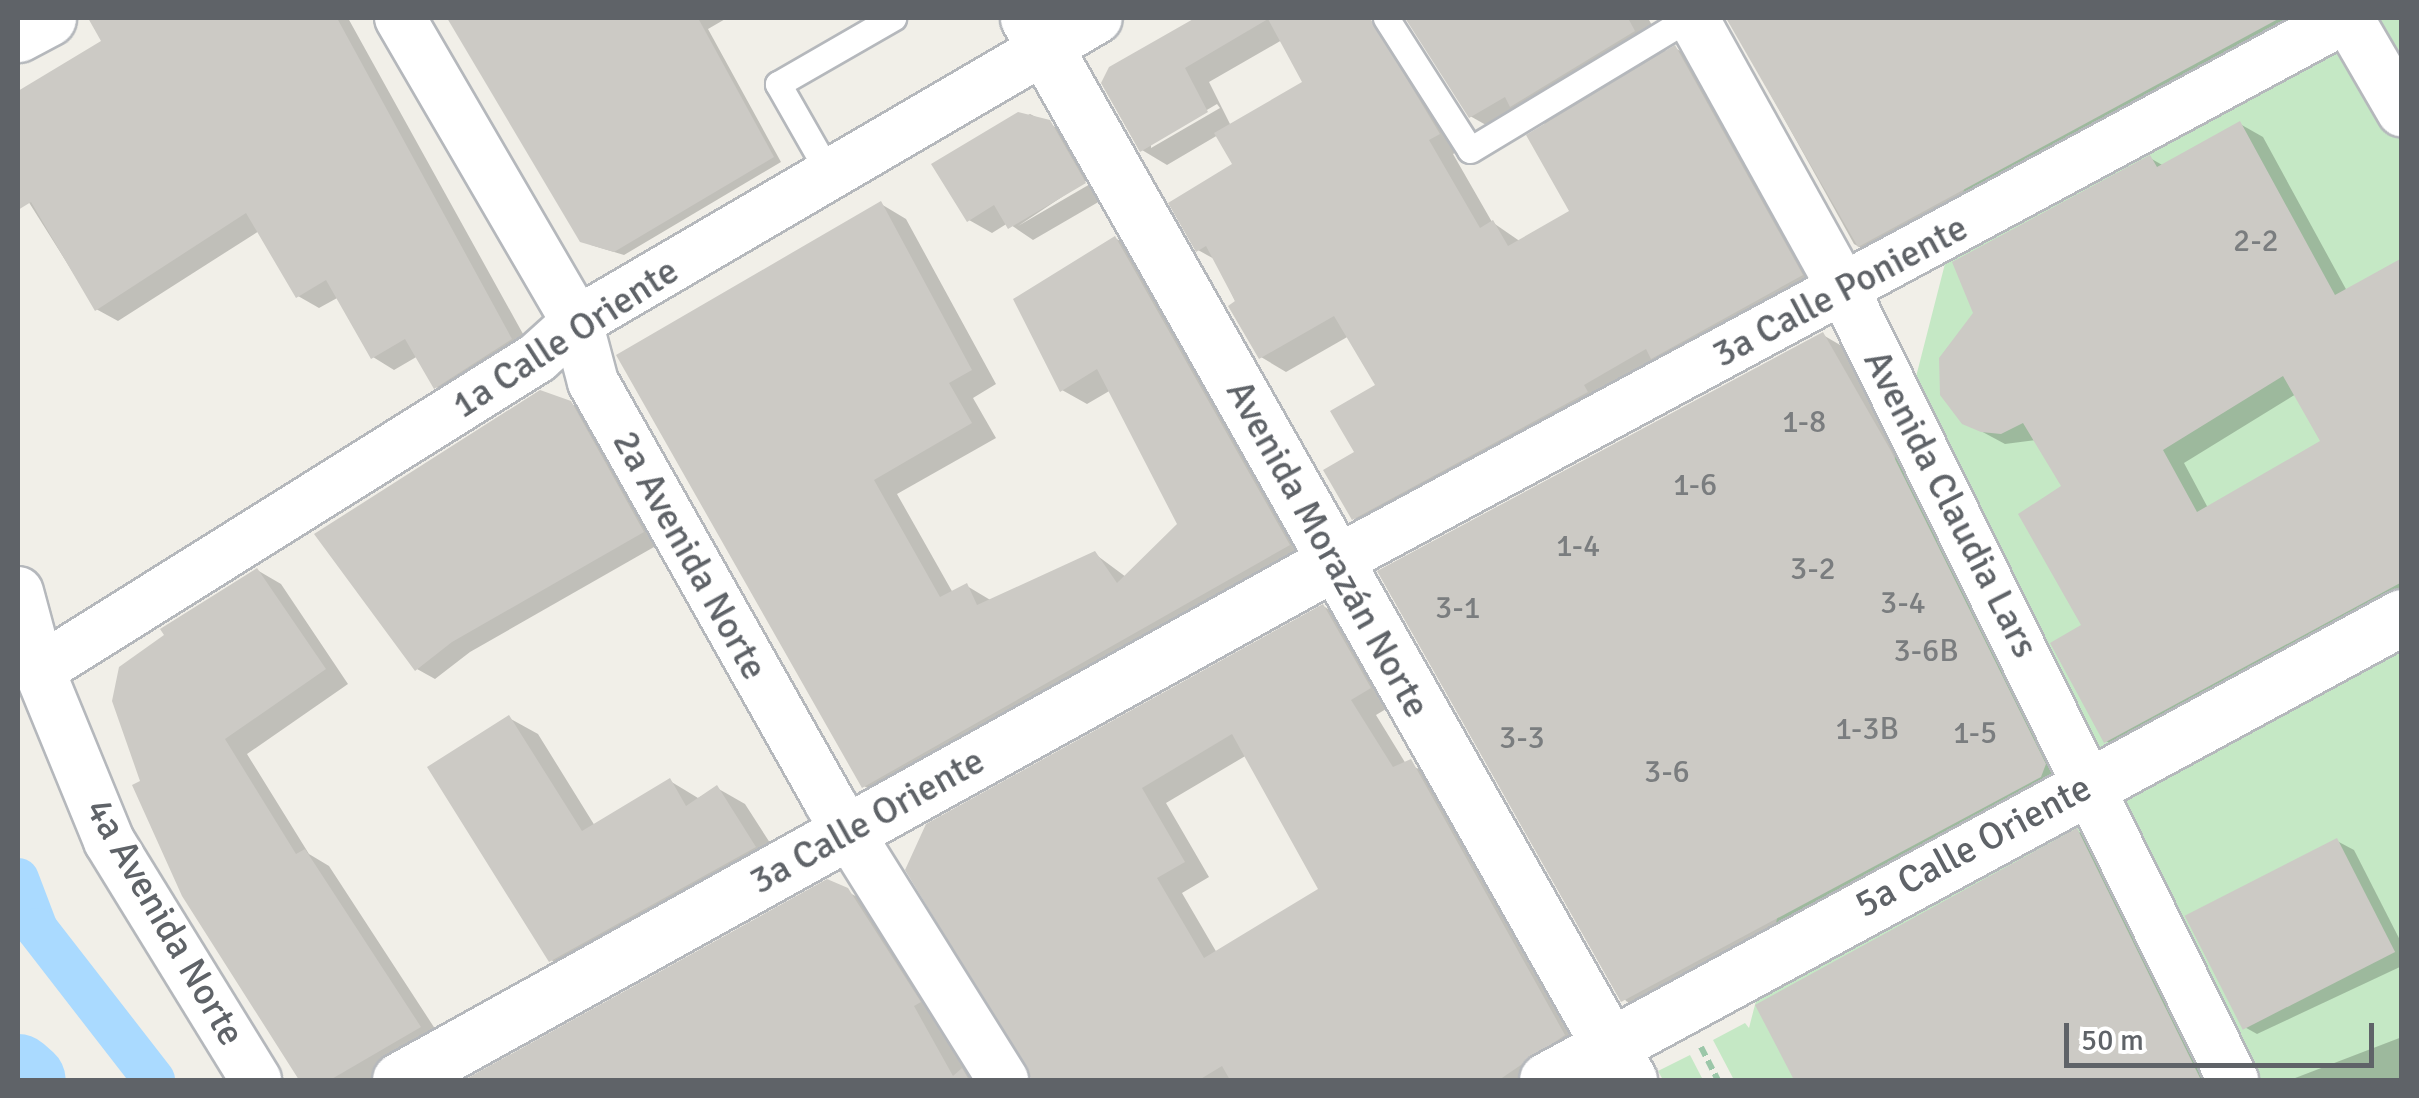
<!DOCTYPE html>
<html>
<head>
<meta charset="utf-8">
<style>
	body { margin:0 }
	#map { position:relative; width:2419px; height:1098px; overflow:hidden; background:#f1efe8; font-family:Signika,sans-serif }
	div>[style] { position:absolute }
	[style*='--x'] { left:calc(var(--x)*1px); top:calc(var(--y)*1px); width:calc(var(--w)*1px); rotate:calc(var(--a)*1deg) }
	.green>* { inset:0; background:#c5e8c5 }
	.shadow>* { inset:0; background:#0003 }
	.canal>* { height:42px; margin:-21px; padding:0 21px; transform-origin:21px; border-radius:21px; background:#aadaff }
	.river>* { height:75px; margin:-37.5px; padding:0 37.5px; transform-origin:37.5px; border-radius:37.5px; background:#aadaff }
	.building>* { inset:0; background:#cccac5; transform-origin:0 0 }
	.path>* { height:6px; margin-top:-3px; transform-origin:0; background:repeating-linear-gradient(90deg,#9cc7a9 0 10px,transparent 0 15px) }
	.roads { filter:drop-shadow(2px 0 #b5b8bc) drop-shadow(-2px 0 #b5b8bc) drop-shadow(0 2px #b5b8bc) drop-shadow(0 -2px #b5b8bc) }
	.lane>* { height:25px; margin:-12.5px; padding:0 12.5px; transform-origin:12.5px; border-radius:12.5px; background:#fff }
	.street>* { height:50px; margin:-25px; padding:0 25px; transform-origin:25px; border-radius:25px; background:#fff }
	.secondary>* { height:55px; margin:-27.5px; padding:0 27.5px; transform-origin:27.5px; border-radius:27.5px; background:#fff }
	span { translate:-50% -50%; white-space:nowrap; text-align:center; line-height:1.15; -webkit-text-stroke:8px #fff; paint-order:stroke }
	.number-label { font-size:32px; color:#7a7d7f }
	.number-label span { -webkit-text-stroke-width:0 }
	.street-label { font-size:38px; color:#5f6368 }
	.frame { position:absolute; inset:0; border:20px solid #5f6368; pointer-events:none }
	.scale { position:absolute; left:2064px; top:1023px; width:310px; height:45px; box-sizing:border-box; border:5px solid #5f6368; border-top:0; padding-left:12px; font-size:30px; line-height:35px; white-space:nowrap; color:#5f6368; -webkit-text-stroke:8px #fff; paint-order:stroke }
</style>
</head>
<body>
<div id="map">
	<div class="green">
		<i style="clip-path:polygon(2008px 18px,2401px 18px,2401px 1080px,1734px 1080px,1713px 1040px,1745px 1023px,1749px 1028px)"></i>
		<i style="clip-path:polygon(1690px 1055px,1703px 1080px,1663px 1080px,1658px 1071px)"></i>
	</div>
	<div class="shadow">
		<i style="clip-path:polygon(108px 18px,348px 18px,533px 352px,457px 399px,436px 387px,418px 356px,394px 370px,373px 357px,339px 297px,319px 308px,298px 296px,259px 231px,118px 321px,96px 309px,18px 185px,18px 93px,104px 42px,95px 25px)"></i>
		<i style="clip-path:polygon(453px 18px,727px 18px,708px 29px,781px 162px,624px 255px,591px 245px)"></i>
		<i style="clip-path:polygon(evenodd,1201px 18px,1341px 18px,1360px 51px,1379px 40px,1404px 55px,1464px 148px,1453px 154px,1492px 222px,1521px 242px,1572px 212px,1547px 125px,1533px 117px,1502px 134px,1470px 116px,1410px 18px,1648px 18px,1667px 53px,1675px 48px,1701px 63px,1826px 290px,1379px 533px,1354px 518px,1357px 453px,1378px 386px,1349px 336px,1286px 372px,1261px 357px,1216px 260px,1198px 250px,1236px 164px,1218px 135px,1167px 165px,1142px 150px,1111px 69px,1201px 18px,1282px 40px,1306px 83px,1231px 126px,1209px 82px,1282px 40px,1201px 18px,1217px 104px,1220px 108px,1151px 148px,1151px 143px,1217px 104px)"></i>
		<i style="clip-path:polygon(1728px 18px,2333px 18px,1886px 262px,1854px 244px)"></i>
		<i style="clip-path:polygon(1030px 114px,1073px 136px,1095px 175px,1018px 226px,1097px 180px,1107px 197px,1033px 240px,1008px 223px,992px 233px,969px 220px,934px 165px)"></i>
		<i style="clip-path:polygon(evenodd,2240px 124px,2263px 137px,2347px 291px,2402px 261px,2402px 605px,2129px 754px,2106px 741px,2064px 487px,2036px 440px,2005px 444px,1964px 422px,2150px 158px,2164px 166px,2240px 124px,2296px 394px,2324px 442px,2208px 508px,2184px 463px,2296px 394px)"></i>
		<i style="clip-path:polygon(881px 204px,906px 219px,996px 384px,973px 398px,996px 438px,897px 494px,953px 593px,967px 586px,992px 601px,1095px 554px,1126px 577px,1181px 524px,1111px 390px,1087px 404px,1062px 390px,1115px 238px,1140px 253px,1314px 560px,889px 801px,864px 786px)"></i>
		<i style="clip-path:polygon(1823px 335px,1847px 349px,2069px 780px,1650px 1015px,1626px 1001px,1381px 572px)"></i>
		<i style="clip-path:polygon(570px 403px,589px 414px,661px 543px,470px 652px,435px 679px,417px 669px)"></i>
		<i style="clip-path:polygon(257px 570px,281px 584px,348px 684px,247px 754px,309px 854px,329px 866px,443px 1041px,376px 1080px,302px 1080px,184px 894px,115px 700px,121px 668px)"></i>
		<i style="clip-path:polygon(evenodd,1323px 606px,1349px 621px,1396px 703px,1376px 715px,1406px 764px,1437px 776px,1589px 1050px,1542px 1080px,1034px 1080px,908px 869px,1323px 606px,1247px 755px,1321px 890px,1217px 953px,1182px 893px,1209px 877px,1166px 803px,1247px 755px)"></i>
		<i style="clip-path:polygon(509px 718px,538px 734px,595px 826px,670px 781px,698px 798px,717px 788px,745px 804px,783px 863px,580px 976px,551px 960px)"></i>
		<i style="clip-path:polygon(2077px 831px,2101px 845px,2221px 1080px,1796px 1080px,1758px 1006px)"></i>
		<i style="clip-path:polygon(2337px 841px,2354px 850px,2402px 944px,2402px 966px,2257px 1034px,2241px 1025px)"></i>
		<i style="clip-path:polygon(827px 882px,874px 905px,968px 1075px,978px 1080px,470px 1080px)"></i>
		<i style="clip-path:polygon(2402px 1037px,2402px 1080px,2290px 1080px)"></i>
	</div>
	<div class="canal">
		<i style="--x:18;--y:879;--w:53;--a:69.2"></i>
		<i style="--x:37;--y:929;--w:191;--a:52.2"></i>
	</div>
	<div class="river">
		<i style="--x:18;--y:1071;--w:13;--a:42"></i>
	</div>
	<div class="building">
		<i style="clip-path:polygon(88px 18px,337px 18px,512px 339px,434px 389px,405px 339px,371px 359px,326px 280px,296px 298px,246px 213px,95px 311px,31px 202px,18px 210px,18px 91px,101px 41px)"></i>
		<i style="clip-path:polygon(447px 18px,698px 18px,774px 157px,614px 252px,580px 242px)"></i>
		<i style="clip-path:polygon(1195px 18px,1370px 18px,1440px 134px,1429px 140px,1480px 228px,1493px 220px,1508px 246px,1569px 211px,1526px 135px,1675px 45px,1803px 275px,1651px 359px,1646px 349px,1584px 385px,1588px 392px,1352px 520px,1323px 470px,1354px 452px,1330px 411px,1375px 385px,1334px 316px,1259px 359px,1228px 306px,1235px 301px,1206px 246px,1196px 252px,1168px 203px,1232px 164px,1214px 133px,1302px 82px,1268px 19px,1185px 68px,1208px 112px,1140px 152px,1101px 83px,1109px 67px)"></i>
		<i style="clip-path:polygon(1405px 18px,1628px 18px,1635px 31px,1510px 107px,1505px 97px,1469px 118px)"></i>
		<i style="clip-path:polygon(1726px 18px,2280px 18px,1858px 247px)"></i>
		<i style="clip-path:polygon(1018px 112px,1050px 120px,1086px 183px,1008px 229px,994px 205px,967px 222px,931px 164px)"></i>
		<i style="clip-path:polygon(evenodd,2240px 121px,2335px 295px,2402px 258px,2402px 582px,2104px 743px,2050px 643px,2081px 625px,2018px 514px,2061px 486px,2023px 423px,2001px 434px,1981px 432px,1962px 424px,1940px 395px,1939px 358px,1973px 313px,1952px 262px,2150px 155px,2157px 167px,2240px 121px,2283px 376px,2320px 441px,2197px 512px,2163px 450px,2283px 376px)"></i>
		<i style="clip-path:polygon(881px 201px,972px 370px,949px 383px,972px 423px,874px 480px,940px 597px,967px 583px,977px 605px,1095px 551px,1117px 583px,1177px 524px,1097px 369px,1060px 392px,1013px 299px,1115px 236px,1290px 545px,862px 788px,616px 355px)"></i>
		<i style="clip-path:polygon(1823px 332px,1891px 451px,2046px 764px,2041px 777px,1621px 1002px,1377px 571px)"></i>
		<i style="clip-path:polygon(540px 390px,571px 401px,644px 532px,452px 642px,415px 671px,314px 534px)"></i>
		<i style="clip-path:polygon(257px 568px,326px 669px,225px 739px,296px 854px,305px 849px,421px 1027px,330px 1080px,299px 1080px,182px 896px,132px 785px,140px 781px,112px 701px,119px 667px,164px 635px,160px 629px)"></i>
		<i style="clip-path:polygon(evenodd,1323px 604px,1371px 688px,1351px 700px,1393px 767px,1411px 759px,1565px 1035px,1499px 1080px,1230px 1080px,1222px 1066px,1199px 1080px,1032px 1080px,905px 870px,926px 824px,1323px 604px,1232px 734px,1318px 889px,1204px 958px,1157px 878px,1185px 862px,1142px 788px,1232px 734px)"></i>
		<i style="clip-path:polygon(509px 715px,582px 831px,670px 778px,686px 806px,717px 785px,756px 847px,549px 962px,427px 767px)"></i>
		<i style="clip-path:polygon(2077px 828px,2201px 1080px,1794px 1080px,1755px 1005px)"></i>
		<i style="left:2337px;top:838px;width:128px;height:171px;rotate:63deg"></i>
		<i style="clip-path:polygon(827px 879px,848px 888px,921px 1002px,914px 1006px,953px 1076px,962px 1068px,969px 1080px,464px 1080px)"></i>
	</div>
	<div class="path">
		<i style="--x:1701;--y:1047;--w:37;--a:63"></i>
	</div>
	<div class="roads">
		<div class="lane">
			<i style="--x:1386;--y:18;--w:156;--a:57.5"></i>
			<i style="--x:1470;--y:150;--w:256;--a:-31.1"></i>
			<i style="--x:830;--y:175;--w:105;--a:-119.7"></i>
			<i style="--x:778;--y:84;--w:133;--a:-29.9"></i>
		</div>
		<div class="street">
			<i style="--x:400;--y:18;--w:352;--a:59.8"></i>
			<i style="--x:577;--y:322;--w:62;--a:75.1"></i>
			<i style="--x:593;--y:382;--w:483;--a:60.6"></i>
			<i style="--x:830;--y:803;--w:327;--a:58"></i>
			<i style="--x:1693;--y:18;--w:311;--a:61"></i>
			<i style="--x:1844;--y:290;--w:881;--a:63.78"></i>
			<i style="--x:2348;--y:18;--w:108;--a:59.9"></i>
			<i style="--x:1334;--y:562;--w:1148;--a:-28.28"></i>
			<i style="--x:18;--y:592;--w:81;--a:74.9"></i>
			<i style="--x:39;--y:670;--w:185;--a:67.7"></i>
			<i style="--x:109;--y:841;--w:281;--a:58.4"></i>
			<i style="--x:39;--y:670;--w:588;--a:-32.07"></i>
			<i style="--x:537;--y:358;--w:54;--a:-42"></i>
			<i style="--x:577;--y:322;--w:602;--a:-30.31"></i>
		</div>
		<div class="secondary">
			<i style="--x:1028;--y:18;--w:1220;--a:60.49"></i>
			<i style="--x:18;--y:34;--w:34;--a:-28"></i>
			<i style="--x:400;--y:1080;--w:1068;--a:-29.01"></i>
			<i style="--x:1547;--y:1080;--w:972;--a:-28.44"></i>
		</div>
	</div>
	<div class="number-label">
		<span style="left:2256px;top:241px">2-2</span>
		<span style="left:1804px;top:422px">1-8</span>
		<span style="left:1695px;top:485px">1-6</span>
		<span style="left:1578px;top:546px">1-4</span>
		<span style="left:1813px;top:569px">3-2</span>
		<span style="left:1903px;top:603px">3-4</span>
		<span style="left:1458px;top:608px">3-1</span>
		<span style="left:1926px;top:651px">3-6B</span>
		<span style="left:1867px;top:729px">1-3B</span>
		<span style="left:1975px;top:733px">1-5</span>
		<span style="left:1522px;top:738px">3-3</span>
		<span style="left:1667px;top:772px">3-6</span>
	</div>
	<div class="street-label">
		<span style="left:1840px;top:291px;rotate:-28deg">3a Calle Poniente</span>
		<span style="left:565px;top:338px;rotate:-33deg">1a Calle Oriente</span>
		<span style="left:1951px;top:504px;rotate:63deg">Avenida Claudia Lars</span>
		<span style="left:1328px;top:549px;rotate:61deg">Avenida Morazán Norte</span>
		<span style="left:690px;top:555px;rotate:61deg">2a Avenida Norte</span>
		<span style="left:867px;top:821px;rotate:-29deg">3a Calle Oriente</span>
		<span style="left:1973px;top:846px;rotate:-28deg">5a Calle Oriente</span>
		<span style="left:165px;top:922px;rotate:60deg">4a Avenida Norte</span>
	</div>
	<div class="frame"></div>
	<div class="scale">50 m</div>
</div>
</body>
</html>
